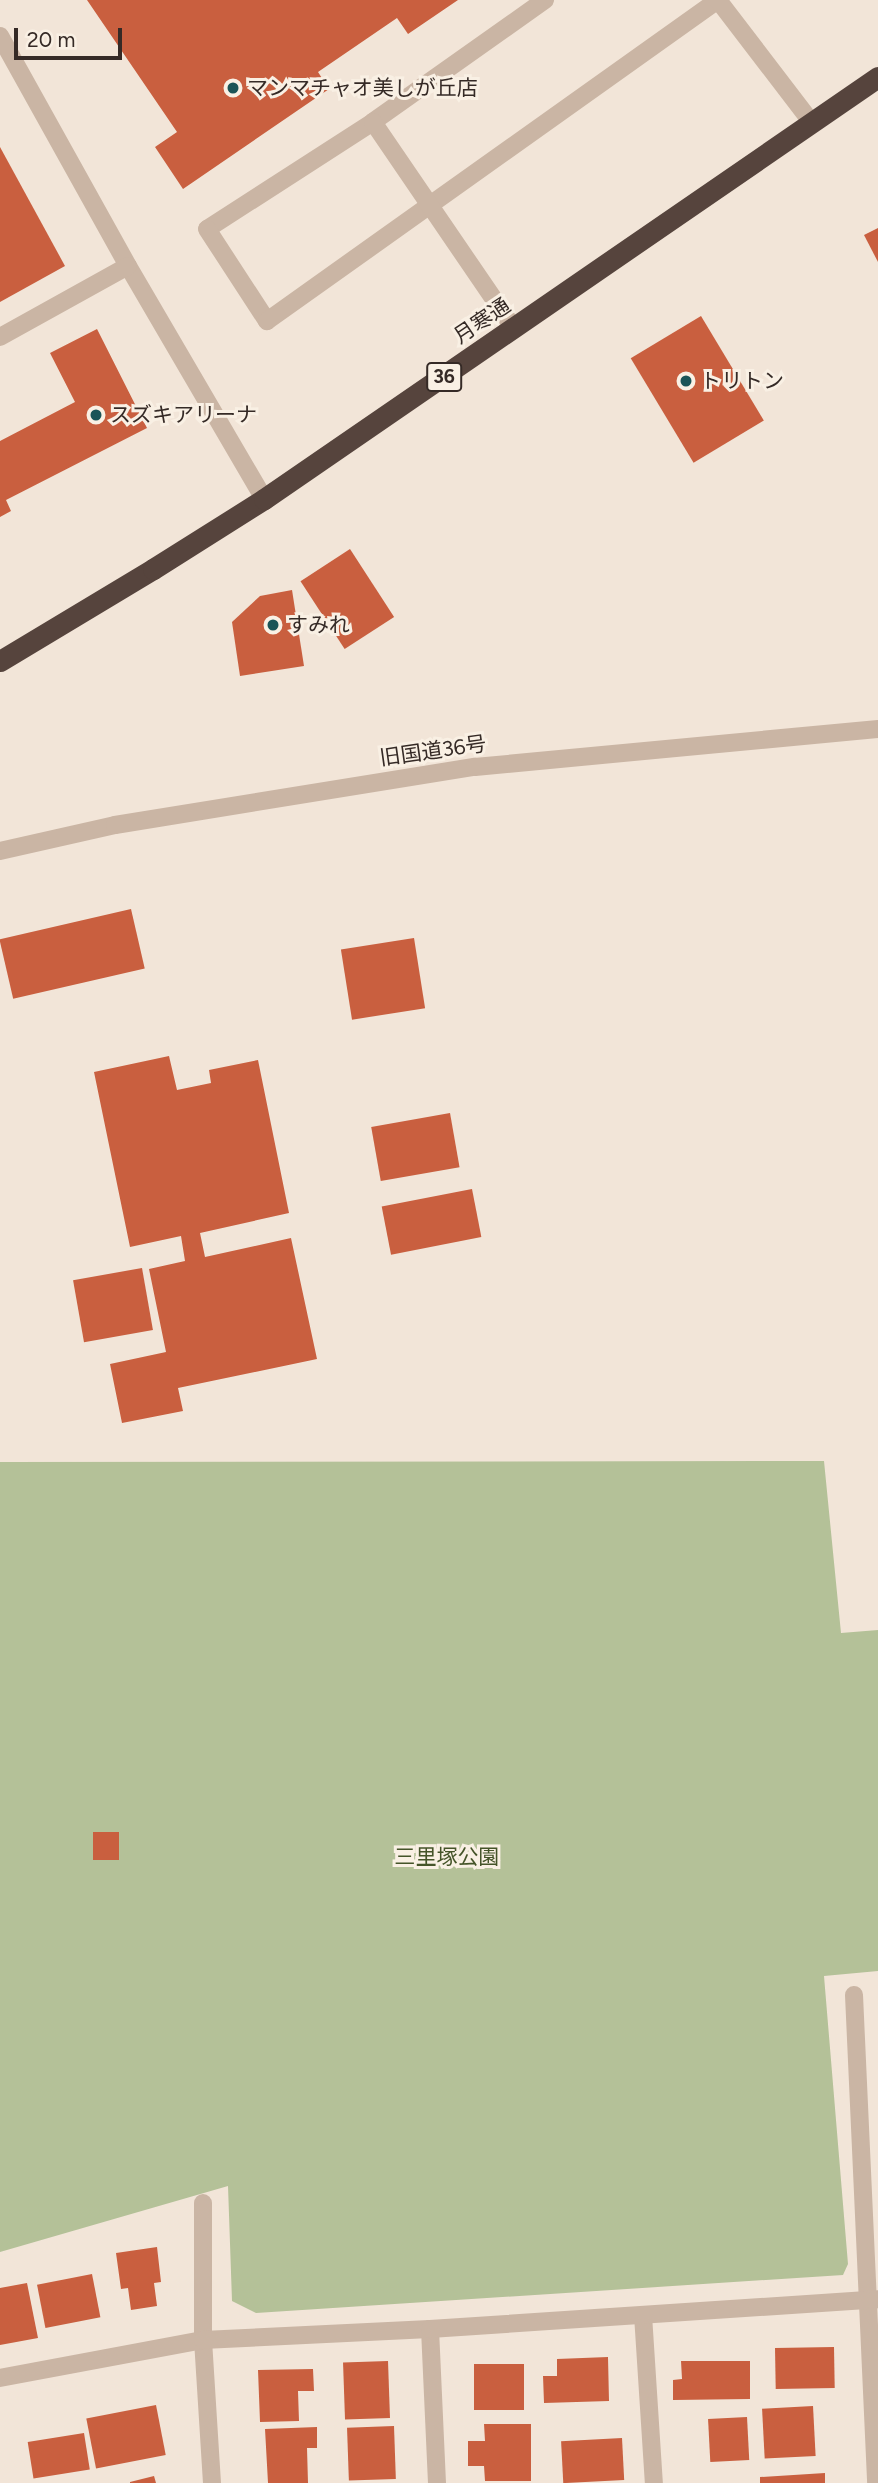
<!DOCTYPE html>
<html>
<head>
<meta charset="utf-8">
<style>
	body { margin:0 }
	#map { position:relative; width:878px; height:2483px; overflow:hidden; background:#f2e5d8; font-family:Figtree,"Noto Sans JP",sans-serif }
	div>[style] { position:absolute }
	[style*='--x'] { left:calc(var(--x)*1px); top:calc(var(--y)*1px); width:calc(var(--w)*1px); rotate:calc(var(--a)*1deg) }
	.green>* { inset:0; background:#b4c198 }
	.building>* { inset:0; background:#c95f3f; transform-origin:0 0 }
	.minor>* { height:18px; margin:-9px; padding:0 9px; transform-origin:9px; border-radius:9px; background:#cab5a4 }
	.highway>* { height:21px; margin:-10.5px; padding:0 10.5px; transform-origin:10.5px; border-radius:10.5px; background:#56443d }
	.dots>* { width:19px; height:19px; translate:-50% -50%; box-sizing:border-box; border:4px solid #f9f0e4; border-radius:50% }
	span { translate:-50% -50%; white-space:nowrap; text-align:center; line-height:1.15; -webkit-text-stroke:6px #f9f0e4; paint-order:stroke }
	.shield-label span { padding:2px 5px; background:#f9f0e4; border:2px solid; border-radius:5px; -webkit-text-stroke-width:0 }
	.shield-label { font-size:19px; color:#352a26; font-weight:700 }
	.poi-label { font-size:21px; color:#352a26 }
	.left { translate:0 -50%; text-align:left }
	.street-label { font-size:21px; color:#352a26 }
	.park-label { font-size:21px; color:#455429 }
	.scale { position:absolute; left:14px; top:28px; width:108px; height:32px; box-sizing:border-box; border:4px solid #352a26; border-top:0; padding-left:9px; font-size:21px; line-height:24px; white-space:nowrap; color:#352a26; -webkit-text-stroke:5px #f9f0e4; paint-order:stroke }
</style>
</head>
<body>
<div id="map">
	<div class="green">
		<i style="clip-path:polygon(824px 1461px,841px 1633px,878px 1630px,878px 1971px,824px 1976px,848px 2264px,843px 2275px,256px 2313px,232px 2301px,228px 2186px,0 2252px,0 1462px)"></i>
	</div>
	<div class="building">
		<i style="clip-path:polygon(87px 0,458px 0,408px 34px,397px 18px,318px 72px,329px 89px,183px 189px,155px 147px,177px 132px)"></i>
		<i style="clip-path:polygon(0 147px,65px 266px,0 302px)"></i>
		<i style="clip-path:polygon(878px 228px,878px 262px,864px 235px)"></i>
		<i style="left:701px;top:316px;width:122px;height:82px;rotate:59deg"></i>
		<i style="clip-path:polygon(97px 329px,147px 428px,6px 500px,11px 511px,0 517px,0 441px,75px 402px,50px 353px)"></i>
		<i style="left:350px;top:549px;width:81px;height:59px;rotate:57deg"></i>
		<i style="clip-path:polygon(292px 590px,304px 666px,240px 676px,232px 622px,260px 596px)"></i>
		<i style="left:131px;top:909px;width:61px;height:135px;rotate:77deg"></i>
		<i style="left:414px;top:938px;width:71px;height:74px;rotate:81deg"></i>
		<i style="clip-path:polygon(169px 1056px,177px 1090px,211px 1083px,209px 1070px,258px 1060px,289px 1213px,200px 1233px,205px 1257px,291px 1238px,317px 1359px,178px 1388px,183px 1411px,122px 1423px,110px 1364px,166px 1352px,149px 1269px,185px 1261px,181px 1236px,130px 1247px,94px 1072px)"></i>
		<i style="left:450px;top:1113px;width:55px;height:80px;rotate:80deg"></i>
		<i style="left:472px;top:1189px;width:49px;height:92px;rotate:79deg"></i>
		<i style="left:142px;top:1268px;width:63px;height:70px;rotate:80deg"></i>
		<i style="left:119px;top:1832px;width:28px;height:26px;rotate:90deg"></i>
		<i style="clip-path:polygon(157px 2247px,161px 2282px,154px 2283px,157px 2306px,131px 2310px,128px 2288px,121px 2289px,116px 2253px)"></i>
		<i style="left:92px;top:2274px;width:44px;height:56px;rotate:79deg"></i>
		<i style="clip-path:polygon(27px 2283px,38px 2338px,0 2345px,0 2288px)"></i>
		<i style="left:834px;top:2347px;width:41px;height:59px;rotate:89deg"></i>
		<i style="clip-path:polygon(608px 2357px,609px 2401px,544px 2403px,543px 2376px,557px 2376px,557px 2359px)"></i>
		<i style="left:388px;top:2361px;width:57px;height:45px;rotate:88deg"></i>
		<i style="clip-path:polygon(681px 2361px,750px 2361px,750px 2399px,673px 2400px,673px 2380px,682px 2379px)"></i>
		<i style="left:474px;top:2364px;width:50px;height:46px"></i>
		<i style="clip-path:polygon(313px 2369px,314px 2391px,298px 2391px,299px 2421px,260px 2422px,258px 2370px)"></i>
		<i style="left:156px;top:2405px;width:51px;height:71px;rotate:79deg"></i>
		<i style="left:813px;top:2406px;width:50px;height:51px;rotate:87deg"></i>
		<i style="left:747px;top:2417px;width:43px;height:39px;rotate:87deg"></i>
		<i style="clip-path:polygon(484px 2424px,531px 2424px,531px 2481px,485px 2481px,484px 2466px,468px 2466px,468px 2441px,485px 2441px)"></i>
		<i style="left:394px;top:2426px;width:53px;height:47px;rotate:88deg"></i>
		<i style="clip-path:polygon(317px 2427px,317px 2448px,307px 2448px,308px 2483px,268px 2483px,265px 2429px)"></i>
		<i style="left:84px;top:2433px;width:37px;height:57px;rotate:81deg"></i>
		<i style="left:622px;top:2438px;width:42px;height:61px;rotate:87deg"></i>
		<i style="clip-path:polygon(825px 2473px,825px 2483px,760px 2483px,760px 2477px)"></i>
		<i style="clip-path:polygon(154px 2476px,156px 2483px,130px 2483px,130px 2482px)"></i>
	</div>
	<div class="minor">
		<i style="--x:545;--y:0;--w:211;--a:144.7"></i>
		<i style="--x:373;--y:122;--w:197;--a:147.2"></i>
		<i style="--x:207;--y:229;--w:110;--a:56.9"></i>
		<i style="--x:267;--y:321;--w:554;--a:-35.44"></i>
		<i style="--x:718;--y:0;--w:155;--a:52.6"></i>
		<i style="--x:0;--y:36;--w:263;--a:60.9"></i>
		<i style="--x:128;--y:266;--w:270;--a:59.7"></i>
		<i style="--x:373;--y:122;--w:250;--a:55.7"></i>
		<i style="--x:0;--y:337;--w:146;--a:-29"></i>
		<i style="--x:0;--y:851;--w:118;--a:-12.7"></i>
		<i style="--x:115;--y:825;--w:365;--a:-9.2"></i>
		<i style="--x:475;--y:767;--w:405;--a:-5.4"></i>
		<i style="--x:854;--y:1995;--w:488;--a:87.4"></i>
		<i style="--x:203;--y:2203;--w:137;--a:90"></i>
		<i style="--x:203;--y:2340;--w:143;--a:86.4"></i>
		<i style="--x:643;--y:2315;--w:168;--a:86.3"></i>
		<i style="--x:430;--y:2329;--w:154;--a:87.4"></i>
		<i style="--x:0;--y:2378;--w:207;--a:-10.6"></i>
		<i style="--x:203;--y:2340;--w:227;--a:-2.8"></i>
		<i style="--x:430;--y:2329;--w:449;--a:-3.8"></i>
	</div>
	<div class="highway">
		<i style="--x:0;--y:661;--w:179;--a:-31"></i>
		<i style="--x:153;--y:569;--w:131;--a:-32.2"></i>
		<i style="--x:264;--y:499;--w:745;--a:-34.5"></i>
	</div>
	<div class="dots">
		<i style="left:233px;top:88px;background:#1b5457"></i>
		<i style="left:686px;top:381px;background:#1b5457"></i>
		<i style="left:96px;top:415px;background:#1b5457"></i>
		<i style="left:273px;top:625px;background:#1b5457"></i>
	</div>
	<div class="shield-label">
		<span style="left:444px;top:377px">36</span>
	</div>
	<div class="poi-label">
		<span class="left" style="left:247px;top:88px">マンマチャオ美しが丘店</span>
		<span class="left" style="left:700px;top:381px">トリトン</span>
		<span class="left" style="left:110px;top:415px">スズキアリーナ</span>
		<span class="left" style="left:287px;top:625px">すみれ</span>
	</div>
	<div class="street-label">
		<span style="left:482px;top:321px;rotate:-34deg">月寒通</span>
		<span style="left:433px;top:751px;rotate:-8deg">旧国道36号</span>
	</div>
	<div class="park-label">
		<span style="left:447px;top:1857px">三里塚公園</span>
	</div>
	<div class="scale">20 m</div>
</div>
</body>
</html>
